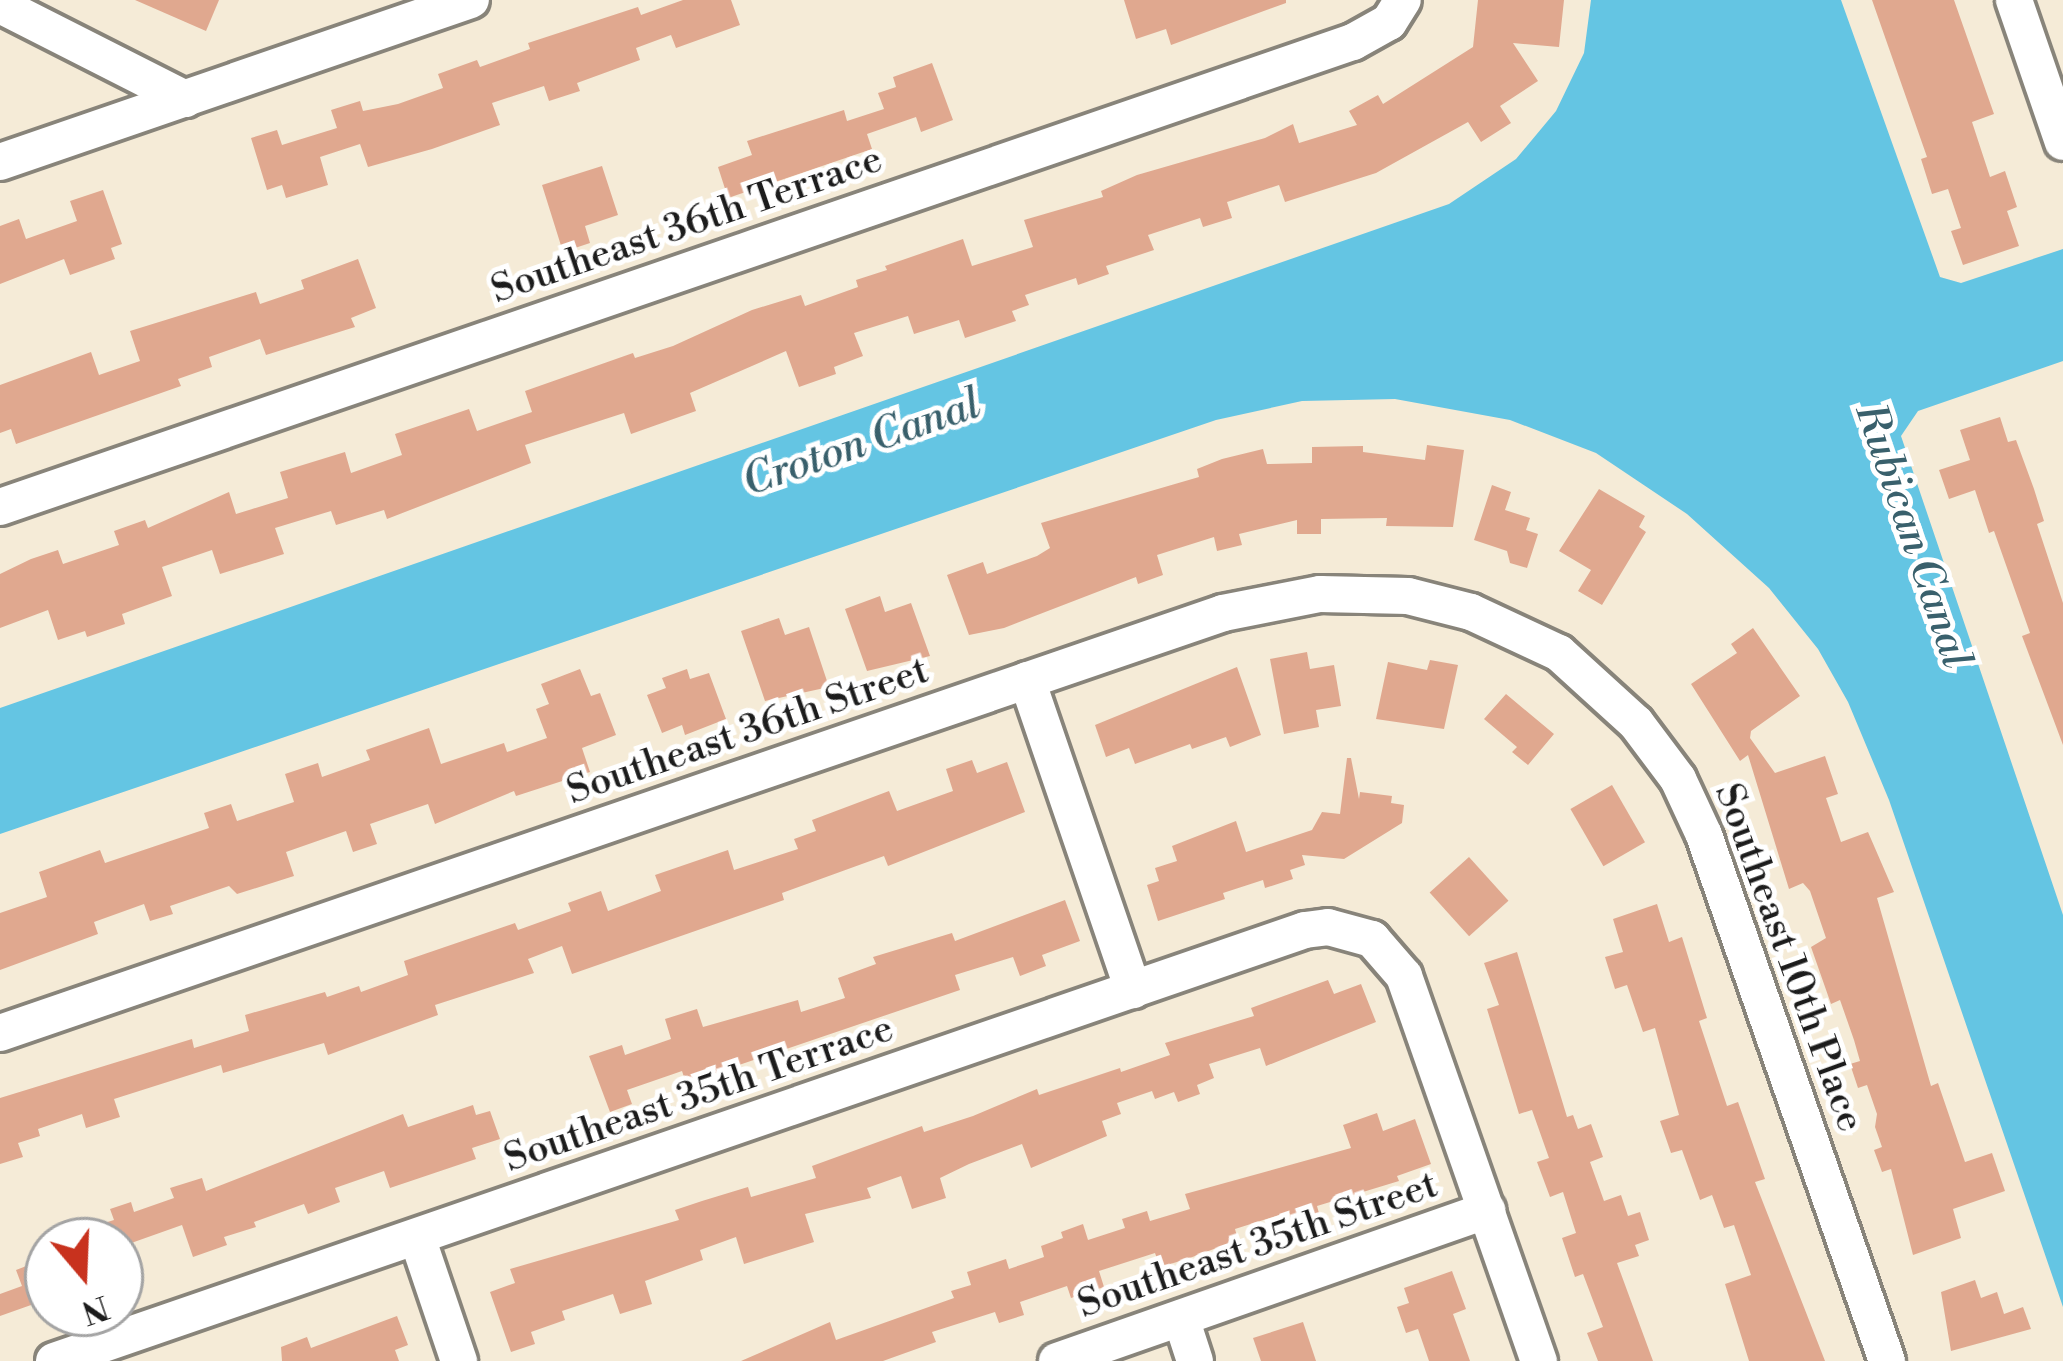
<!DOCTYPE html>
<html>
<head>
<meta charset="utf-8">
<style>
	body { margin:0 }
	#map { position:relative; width:2063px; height:1361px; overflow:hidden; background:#f5ebd7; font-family:"Libre Bodoni",serif }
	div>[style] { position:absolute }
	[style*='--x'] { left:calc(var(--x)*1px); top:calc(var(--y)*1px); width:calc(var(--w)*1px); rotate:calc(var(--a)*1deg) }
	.water>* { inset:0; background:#64c5e3 }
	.building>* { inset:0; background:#e0a88f; transform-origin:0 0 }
	.roads { filter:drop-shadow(3px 0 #88847a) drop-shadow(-3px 0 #88847a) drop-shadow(0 3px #88847a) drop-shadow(0 -3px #88847a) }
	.minor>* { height:36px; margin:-18px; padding:0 18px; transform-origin:18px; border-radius:18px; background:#fff }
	span { translate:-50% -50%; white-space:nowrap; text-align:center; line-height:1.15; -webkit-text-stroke:10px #fff; paint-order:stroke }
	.street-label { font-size:39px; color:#1c1c1c }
	.water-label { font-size:42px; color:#39606c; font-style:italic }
	.north { position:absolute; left:24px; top:1217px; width:120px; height:120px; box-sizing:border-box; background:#fff; border:3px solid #a4a4a4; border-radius:50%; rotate:161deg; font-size:33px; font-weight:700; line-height:48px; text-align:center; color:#1c1c1c }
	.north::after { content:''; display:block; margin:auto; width:42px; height:54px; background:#c8321e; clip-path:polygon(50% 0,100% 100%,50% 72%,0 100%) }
</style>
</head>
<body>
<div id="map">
	<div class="water">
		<i style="clip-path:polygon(1591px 0,1841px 0,1940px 277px,1961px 283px,2063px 249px,2063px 361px,1918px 411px,1901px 436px,2063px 915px,2063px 1307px,1889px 800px,1848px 702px,1818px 649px,1769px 588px,1687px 514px,1596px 453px,1510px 420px,1395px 399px,1302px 401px,1216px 420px,0 834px,0 708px,1449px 204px,1516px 159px,1556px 111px,1584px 53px)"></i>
	</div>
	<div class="building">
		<i style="clip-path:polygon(135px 0,219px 0,206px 31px)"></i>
		<i style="clip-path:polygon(683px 0,731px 0,740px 25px,676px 48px,671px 35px,636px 48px,640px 60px,577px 83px,580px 91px,549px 101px,544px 86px,492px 103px,500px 125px,432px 149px,368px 167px,360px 144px,320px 157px,328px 185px,286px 198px,282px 185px,267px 190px,251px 138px,277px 130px,282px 145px,337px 128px,331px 110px,360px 101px,363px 111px,398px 104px,443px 88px,438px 74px,477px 60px,480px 67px,530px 49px,528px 43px,638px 7px,641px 15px)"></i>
		<i style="clip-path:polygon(1124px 0,1286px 0,1286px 3px,1171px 45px,1166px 29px,1136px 39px)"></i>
		<i style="clip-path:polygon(1478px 0,1564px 0,1559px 47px,1513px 43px,1538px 81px,1500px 106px,1511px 123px,1481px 142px,1468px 122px,1376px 173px,1285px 202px,1279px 185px,1227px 202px,1232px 218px,1203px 227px,1200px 218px,1148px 235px,1154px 250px,1106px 266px,1109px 274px,1078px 285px,1076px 278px,1025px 295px,1029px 305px,1012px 311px,1016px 321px,965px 338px,959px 320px,914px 334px,908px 316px,854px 333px,863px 356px,834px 367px,836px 374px,799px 387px,786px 351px,690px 393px,696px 411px,631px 434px,624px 413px,525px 445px,531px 463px,387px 519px,384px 510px,336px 525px,331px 511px,275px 528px,284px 554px,220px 574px,212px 550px,162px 567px,172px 596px,122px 614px,125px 624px,87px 637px,85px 631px,58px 640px,48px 610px,0 628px,0 574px,31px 559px,58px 550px,63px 564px,119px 545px,114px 531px,145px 520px,148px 528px,229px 492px,236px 514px,288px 498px,280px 472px,345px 452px,351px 473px,402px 455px,395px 434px,469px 409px,477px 431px,532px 412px,525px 391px,633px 353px,635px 358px,673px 346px,752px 310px,801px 295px,805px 306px,858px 287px,856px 280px,887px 270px,885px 266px,963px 239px,972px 266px,1033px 247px,1024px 220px,1103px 197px,1101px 191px,1137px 175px,1265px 138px,1293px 124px,1299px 143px,1357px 125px,1349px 111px,1378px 95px,1383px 104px,1473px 47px)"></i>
		<i style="clip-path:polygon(1872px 0,1954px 0,1994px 114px,1972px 122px,1990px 177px,2005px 171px,2017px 207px,2007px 211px,2019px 246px,1963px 265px,1951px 231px,1961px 228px,1948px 189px,1932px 194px,1921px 159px,1927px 157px)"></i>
		<i style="clip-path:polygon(932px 63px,953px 120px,921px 132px,916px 117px,867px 134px,872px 149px,728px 198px,718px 167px,752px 155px,747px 141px,844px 110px,847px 121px,884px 109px,878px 93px,896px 87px,893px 77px)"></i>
		<i style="clip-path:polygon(602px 166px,618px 215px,585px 226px,590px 243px,563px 252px,542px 185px)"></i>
		<i style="clip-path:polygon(103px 190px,122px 244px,111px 248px,115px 259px,70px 275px,64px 259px,0 284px,0 226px,19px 219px,26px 239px,77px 221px,70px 201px)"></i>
		<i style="clip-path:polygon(358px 259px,376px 308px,351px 318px,355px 327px,266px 355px,260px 339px,209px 357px,212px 367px,178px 379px,181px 386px,16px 444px,11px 429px,0 433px,0 385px,91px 352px,99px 375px,140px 361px,130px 331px,256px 292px,260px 304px,304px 289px,301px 280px)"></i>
		<i style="clip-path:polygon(2000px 417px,2008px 442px,2016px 440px,2034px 489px,2044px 521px,2037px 524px,2063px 603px,2063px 745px,2022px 636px,2030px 633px,1994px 531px,1989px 533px,1975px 490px,1949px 499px,1939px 470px,1970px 460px,1960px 430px)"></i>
		<i style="clip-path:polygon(1427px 445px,1464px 450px,1453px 527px,1386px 526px,1387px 518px,1321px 519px,1321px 534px,1297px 534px,1297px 520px,1239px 534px,1242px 545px,1217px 551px,1214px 537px,1157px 555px,1163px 575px,1138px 584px,1136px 577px,1004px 628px,969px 635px,947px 575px,983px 562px,987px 574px,1037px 556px,1050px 548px,1041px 523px,1199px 477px,1197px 469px,1222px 459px,1263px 449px,1267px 464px,1312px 463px,1312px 447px,1363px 446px,1363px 452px,1425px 460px)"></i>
		<i style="clip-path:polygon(1492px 485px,1511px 492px,1505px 510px,1530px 518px,1526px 530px,1538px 534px,1527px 568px,1510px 563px,1507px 551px,1474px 540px)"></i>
		<i style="clip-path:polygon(1599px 489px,1645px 516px,1639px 527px,1646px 532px,1602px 605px,1578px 591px,1591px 570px,1559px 551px)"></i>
		<i style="clip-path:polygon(880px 596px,885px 612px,911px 603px,930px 656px,867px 671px,845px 609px)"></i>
		<i style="clip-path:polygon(779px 618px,785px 635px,809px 627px,829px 687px,765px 701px,741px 631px)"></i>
		<i style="clip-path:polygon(1753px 628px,1800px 696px,1751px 731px,1750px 738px,1775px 773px,1825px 756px,1838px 794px,1826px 798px,1841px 842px,1868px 832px,1894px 892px,1877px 898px,1931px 1086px,1938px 1083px,1965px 1162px,1992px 1153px,2005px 1191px,1953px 1209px,1961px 1238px,1913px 1255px,1891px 1169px,1882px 1172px,1874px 1150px,1882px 1147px,1875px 1127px,1877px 1114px,1867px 1085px,1858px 1088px,1850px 1064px,1860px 1061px,1854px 1040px,1840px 1000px,1831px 1004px,1811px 947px,1826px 938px,1810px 891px,1803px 883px,1789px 889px,1748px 755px,1740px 761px,1691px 684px,1737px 653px,1731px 644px)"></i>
		<i style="clip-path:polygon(1307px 652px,1310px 669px,1334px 665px,1341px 706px,1316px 710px,1319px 727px,1284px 734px,1270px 659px)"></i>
		<i style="clip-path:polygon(1430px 660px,1458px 665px,1444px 729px,1376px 719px,1388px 662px,1427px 670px)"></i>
		<i style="clip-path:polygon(1237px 667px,1261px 735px,1230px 747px,1226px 737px,1192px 749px,1190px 744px,1135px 764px,1129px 748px,1106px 757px,1095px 725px)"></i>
		<i style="clip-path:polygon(580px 669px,591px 696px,600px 693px,616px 735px,582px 748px,590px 772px,516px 796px,514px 791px,435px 824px,428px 804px,370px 824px,377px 844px,353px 852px,346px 831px,286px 852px,294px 876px,237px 894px,229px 886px,170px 906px,173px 914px,150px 921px,144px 904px,94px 922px,98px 934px,0 970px,0 913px,47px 897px,39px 872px,100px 850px,105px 863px,209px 828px,204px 813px,231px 804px,237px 821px,294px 802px,285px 774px,318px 763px,322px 777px,370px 760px,366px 750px,429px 728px,441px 764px,504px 743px,507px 752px,547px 738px,536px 709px,549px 704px,541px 684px)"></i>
		<i style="clip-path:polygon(687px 669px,690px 679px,709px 673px,726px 719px,685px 735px,682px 725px,662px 733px,647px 695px,666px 688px,662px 678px)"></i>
		<i style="clip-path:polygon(1506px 694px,1554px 734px,1528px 765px,1512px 752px,1517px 747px,1484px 719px)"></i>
		<i style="clip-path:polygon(1347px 758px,1351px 758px,1359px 799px,1360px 792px,1392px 796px,1391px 803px,1404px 805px,1402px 823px,1344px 859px,1302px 855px,1305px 865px,1290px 870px,1293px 879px,1265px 888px,1263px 880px,1223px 893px,1225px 899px,1158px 921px,1147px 885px,1159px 881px,1155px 868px,1177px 861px,1172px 846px,1236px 821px,1246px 852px,1312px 830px,1322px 812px,1340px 814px)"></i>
		<i style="clip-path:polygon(972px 760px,977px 773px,1007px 762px,1025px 812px,888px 866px,884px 856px,782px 893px,784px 900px,572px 974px,562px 946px,528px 959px,534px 973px,435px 1005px,438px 1015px,328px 1055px,324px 1043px,223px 1073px,221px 1065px,114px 1099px,120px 1117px,86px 1128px,82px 1114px,38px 1129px,40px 1136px,18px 1143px,23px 1157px,0 1164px,0 1098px,192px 1039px,194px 1048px,249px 1031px,245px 1015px,325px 992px,327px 997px,359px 986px,361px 992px,408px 975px,404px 961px,515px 923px,518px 930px,571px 911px,568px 903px,601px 891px,608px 911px,661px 891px,655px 875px,728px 850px,734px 870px,798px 849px,794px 839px,816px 831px,812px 820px,889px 791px,897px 811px,953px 791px,946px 769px)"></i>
		<i style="left:1612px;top:785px;width:66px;height:48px;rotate:60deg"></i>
		<i style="left:1469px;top:857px;width:59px;height:53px;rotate:48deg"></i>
		<i style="clip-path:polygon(1065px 900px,1080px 941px,1042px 955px,1046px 966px,1020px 976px,1013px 957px,955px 975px,960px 990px,686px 1083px,682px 1071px,627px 1090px,632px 1104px,610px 1112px,589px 1056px,622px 1045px,625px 1055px,671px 1039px,665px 1019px,697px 1009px,703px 1027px,798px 1000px,801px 1012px,845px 998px,838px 978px,876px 964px,873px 957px,952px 933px,955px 941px)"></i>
		<i style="clip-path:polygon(1657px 904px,1669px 942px,1682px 937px,1707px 1018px,1699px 1021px,1727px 1106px,1738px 1102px,1765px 1179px,1755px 1182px,1825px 1361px,1749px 1361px,1725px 1284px,1751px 1275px,1734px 1225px,1724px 1228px,1712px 1195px,1700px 1200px,1682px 1150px,1671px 1153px,1660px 1121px,1679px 1115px,1655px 1028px,1643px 1032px,1627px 985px,1615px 989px,1605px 957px,1623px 952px,1613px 919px)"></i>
		<i style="clip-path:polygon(1517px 952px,1567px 1117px,1573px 1115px,1578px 1129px,1591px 1124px,1603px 1157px,1590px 1162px,1604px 1201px,1621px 1195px,1628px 1216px,1640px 1212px,1649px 1240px,1635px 1245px,1639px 1256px,1617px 1263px,1653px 1361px,1598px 1361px,1587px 1333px,1603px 1327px,1583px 1274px,1575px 1277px,1562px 1238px,1576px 1233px,1563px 1192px,1550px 1197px,1537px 1162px,1549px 1158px,1532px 1110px,1519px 1114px,1487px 1009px,1499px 1005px,1484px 963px)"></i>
		<i style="clip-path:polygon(1328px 980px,1334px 994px,1361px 984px,1376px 1022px,1266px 1066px,1260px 1048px,1209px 1064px,1214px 1078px,1197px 1085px,1200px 1094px,1178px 1102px,1174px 1092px,1155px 1099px,1152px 1091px,1117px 1103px,1121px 1114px,1102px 1121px,1107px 1136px,1031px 1168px,1022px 1144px,969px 1164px,940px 1178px,946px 1198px,912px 1209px,901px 1176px,867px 1188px,871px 1198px,805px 1214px,814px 1242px,744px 1264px,736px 1237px,700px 1250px,703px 1260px,645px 1281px,652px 1304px,620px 1314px,613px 1294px,562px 1311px,565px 1320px,531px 1332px,535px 1344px,511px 1352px,490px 1292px,515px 1283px,510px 1269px,679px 1220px,675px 1210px,702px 1201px,748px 1187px,751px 1197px,816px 1178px,812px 1166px,922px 1126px,924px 1132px,973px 1116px,1037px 1089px,1039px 1095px,1120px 1068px,1121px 1072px,1170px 1055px,1165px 1043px,1254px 1016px,1251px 1008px)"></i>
		<i style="clip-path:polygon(473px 1105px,476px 1115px,490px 1111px,500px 1139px,472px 1148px,476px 1159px,390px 1188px,384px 1171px,335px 1188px,340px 1202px,308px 1214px,304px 1204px,254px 1222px,256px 1227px,224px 1237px,227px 1245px,193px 1257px,182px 1225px,120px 1247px,120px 1241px,104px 1241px,98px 1225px,114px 1220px,110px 1209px,131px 1202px,134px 1212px,174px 1198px,170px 1188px,202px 1178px,206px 1191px,403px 1114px,408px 1127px)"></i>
		<i style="clip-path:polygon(1377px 1113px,1383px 1131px,1415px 1119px,1431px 1164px,1397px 1176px,1399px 1181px,1317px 1206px,1320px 1217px,1293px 1225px,1289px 1212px,1235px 1229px,1238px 1240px,1187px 1259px,1160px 1267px,1155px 1253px,1099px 1271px,1104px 1287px,1071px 1298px,1067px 1286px,1020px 1302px,1024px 1315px,999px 1323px,995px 1312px,932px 1332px,936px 1342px,883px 1361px,741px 1361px,830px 1322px,836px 1340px,954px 1298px,951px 1291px,971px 1285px,967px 1272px,1006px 1259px,1009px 1269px,1044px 1257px,1041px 1246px,1063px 1238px,1061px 1232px,1083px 1224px,1088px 1240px,1125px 1228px,1122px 1219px,1147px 1211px,1150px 1221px,1190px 1209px,1185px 1194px,1351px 1148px,1343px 1125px)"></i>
		<i style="clip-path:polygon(42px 1260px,48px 1264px,48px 1299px,0 1316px,0 1294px,22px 1286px,16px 1270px)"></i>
		<i style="clip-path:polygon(1452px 1271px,1466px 1309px,1453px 1314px,1470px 1361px,1429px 1361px,1418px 1329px,1406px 1333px,1397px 1307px,1409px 1303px,1404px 1288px)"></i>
		<i style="clip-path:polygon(1975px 1280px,1981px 1298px,1997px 1292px,2004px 1314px,2023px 1307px,2031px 1329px,1951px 1351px,1941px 1292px)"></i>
		<i style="clip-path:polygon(397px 1316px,408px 1345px,395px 1350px,399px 1361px,282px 1361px,281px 1347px,307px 1337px,311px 1348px)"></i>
		<i style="clip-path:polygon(1303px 1322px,1316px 1361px,1261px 1361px,1253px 1338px)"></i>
	</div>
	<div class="roads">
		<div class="minor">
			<i style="--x:2014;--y:0;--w:150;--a:71"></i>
			<i style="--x:0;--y:5;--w:208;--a:26.9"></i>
			<i style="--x:0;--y:162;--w:498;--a:-19"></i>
			<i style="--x:0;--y:507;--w:1431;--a:-18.97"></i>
			<i style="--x:1353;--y:42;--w:41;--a:-29.1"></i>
			<i style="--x:1389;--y:22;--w:26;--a:-58"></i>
			<i style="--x:1027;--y:680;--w:328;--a:71.1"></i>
			<i style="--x:0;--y:1033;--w:1293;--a:-18.95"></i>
			<i style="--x:1223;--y:613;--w:99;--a:-11.1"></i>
			<i style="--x:1320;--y:594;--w:88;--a:1.3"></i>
			<i style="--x:1408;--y:596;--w:65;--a:14.3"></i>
			<i style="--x:1471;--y:612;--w:97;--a:25"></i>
			<i style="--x:1559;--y:653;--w:104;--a:42.3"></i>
			<i style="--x:1636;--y:723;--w:70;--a:53.1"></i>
			<i style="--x:1678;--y:779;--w:62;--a:65.1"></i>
			<i style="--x:1704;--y:835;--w:557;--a:70.82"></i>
			<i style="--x:417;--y:1237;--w:131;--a:71.3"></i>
			<i style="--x:1181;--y:1318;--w:45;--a:72"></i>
			<i style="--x:54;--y:1361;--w:1323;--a:-19.01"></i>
			<i style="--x:1305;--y:930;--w:23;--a:-7"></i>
			<i style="--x:1328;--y:927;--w:46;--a:15.3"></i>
			<i style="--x:1372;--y:939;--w:49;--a:49.1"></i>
			<i style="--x:1404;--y:976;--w:408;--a:70.7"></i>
			<i style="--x:1057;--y:1361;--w:456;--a:-19.3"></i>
		</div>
	</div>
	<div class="street-label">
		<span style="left:687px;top:226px;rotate:-19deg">Southeast 36th Terrace</span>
		<span style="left:748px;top:732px;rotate:-19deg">Southeast 36th Street</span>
		<span style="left:1788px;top:958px;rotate:70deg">Southeast 10th Place</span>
		<span style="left:699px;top:1095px;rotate:-19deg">Southeast 35th Terrace</span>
		<span style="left:1258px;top:1246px;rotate:-19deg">Southeast 35th Street</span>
	</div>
	<div class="water-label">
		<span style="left:862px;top:444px;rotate:-19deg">Croton Canal</span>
		<span style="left:1912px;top:536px;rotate:71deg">Rubican Canal</span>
	</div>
	<div class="north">N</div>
</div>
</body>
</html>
